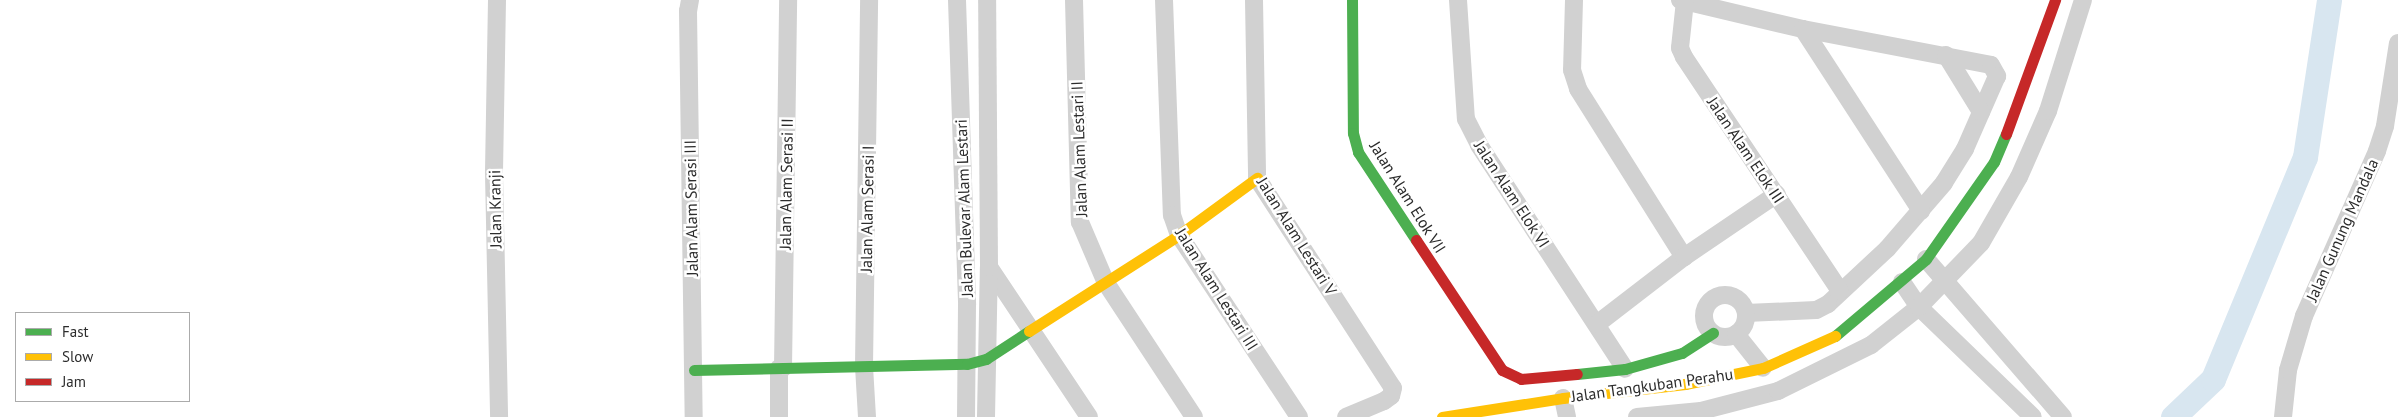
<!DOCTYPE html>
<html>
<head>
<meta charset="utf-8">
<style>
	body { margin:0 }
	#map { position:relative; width:2398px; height:417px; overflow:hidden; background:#fff; font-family:"PT Sans",sans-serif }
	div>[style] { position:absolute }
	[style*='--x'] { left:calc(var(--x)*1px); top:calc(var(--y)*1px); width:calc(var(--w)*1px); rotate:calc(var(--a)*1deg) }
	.river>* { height:25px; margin:-12.5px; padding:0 12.5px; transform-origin:12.5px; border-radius:12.5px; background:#d8e6f0 }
	.street>* { height:18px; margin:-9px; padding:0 9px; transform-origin:9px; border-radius:9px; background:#d1d1d1 }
	.street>.ring { margin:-9px; padding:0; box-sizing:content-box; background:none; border:18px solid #d1d1d1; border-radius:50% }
	.fast>* { height:11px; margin:-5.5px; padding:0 5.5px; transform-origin:5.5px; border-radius:5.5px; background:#4caf50 }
	.slow>* { height:11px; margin:-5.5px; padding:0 5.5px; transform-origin:5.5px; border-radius:5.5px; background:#ffc107 }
	.jam>* { height:11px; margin:-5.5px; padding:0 5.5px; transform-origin:5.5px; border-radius:5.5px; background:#c62828 }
	span { translate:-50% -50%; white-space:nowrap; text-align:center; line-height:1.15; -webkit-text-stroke:5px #fff; paint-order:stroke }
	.street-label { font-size:16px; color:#2c2c2c }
	.legend { position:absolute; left:15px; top:312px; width:175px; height:90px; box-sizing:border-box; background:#fff; border:1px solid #ababab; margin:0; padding:6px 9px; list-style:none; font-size:15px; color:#2c2c2c }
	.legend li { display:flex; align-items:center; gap:10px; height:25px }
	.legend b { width:25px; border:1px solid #ababab }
</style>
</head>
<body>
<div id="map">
	<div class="river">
		<i style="--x:2173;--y:417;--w:55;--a:-43.5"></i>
		<i style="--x:2213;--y:379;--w:240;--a:-67.5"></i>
		<i style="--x:2305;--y:157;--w:159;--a:-81.3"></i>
	</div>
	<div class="street">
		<i style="--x:497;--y:0;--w:174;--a:91"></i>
		<i style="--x:494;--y:174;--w:243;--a:88.8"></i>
		<i style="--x:690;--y:0;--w:11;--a:100"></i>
		<i style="--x:688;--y:11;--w:406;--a:89.2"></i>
		<i style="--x:957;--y:0;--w:305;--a:88.1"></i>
		<i style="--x:967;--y:305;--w:112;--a:90.5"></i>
		<i style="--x:1074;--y:0;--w:222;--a:88.5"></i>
		<i style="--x:1080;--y:222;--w:66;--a:66.9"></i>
		<i style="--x:1106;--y:283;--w:160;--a:56.7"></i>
		<i style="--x:1164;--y:0;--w:215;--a:87.9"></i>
		<i style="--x:1172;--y:215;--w:21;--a:71"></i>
		<i style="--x:1179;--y:235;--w:218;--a:56.6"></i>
		<i style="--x:1254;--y:0;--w:178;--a:89"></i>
		<i style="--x:1257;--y:178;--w:250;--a:57.1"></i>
		<i style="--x:1393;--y:388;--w:8;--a:104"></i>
		<i style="--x:1391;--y:396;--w:9;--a:144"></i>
		<i style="--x:1384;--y:401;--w:41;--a:157.2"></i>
		<i style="--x:1458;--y:0;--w:119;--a:86.2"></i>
		<i style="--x:1466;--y:119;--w:29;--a:63"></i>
		<i style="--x:1479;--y:145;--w:267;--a:56.9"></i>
		<i style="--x:1574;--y:0;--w:70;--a:91.6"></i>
		<i style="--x:1572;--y:70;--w:20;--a:72"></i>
		<i style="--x:1578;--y:89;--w:199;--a:57.8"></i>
		<i style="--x:1680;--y:0;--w:126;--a:13.3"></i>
		<i style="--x:1803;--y:29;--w:191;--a:10.8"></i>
		<i style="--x:1991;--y:65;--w:13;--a:61"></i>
		<i style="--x:1997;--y:76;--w:80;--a:113.7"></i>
		<i style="--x:1965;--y:149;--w:40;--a:122"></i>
		<i style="--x:1944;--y:183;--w:87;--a:130.8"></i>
		<i style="--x:1887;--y:249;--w:81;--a:137"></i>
		<i style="--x:1828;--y:304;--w:13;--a:153"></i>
		<i style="--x:1816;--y:310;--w:70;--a:177.5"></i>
		<i style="--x:1685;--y:1;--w:47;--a:96.1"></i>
		<i style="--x:1680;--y:48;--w:10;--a:66"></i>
		<i style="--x:1684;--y:57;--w:281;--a:56.3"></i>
		<i style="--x:1803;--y:29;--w:217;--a:57"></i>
		<i style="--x:1946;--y:55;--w:67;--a:58.4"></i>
		<i style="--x:1926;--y:259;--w:209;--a:49.1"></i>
		<i style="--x:989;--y:267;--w:180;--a:56.3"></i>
		<i style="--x:1902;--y:282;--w:30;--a:56"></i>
		<i style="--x:1919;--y:307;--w:158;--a:44"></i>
		<i class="ring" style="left:1704px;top:295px;width:24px;height:24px"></i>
		<i style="--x:1597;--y:324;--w:110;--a:-37.6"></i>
		<i style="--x:1684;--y:257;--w:112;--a:-34.1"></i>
		<i style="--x:1736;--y:334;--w:43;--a:51.5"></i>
		<i style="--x:779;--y:368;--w:49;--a:90"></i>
		<i style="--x:783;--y:368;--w:368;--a:-89.2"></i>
		<i style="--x:1563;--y:398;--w:19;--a:78"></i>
		<i style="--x:867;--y:417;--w:51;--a:-93.4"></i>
		<i style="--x:864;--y:366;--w:366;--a:-89.2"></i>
		<i style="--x:986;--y:417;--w:150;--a:-88.9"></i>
		<i style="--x:989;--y:267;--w:267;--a:-90.4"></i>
		<i style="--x:1637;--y:417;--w:64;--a:-5.4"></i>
		<i style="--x:1701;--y:411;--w:80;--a:-14.6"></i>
		<i style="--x:1778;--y:391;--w:104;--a:-26.3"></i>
		<i style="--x:1871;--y:345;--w:61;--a:-38.4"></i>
		<i style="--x:1919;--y:307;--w:89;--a:-45.9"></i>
		<i style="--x:1981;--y:243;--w:76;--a:-60.1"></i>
		<i style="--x:2019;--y:177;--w:72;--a:-66.3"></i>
		<i style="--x:2048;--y:111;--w:116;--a:-72.5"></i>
		<i style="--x:2283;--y:417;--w:47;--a:-83.9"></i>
		<i style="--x:2288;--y:370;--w:56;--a:-73.5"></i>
		<i style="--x:2304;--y:316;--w:180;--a:-66.1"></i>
		<i style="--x:2377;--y:151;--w:26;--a:-72"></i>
		<i style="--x:2385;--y:126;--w:84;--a:-81.1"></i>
	</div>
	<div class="fast">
		<i style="--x:1352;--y:0;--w:133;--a:89.6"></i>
		<i style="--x:1353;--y:133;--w:20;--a:75"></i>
		<i style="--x:1358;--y:152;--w:105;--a:56.6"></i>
		<i style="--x:1835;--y:336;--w:119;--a:-40.2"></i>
		<i style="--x:1926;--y:259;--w:118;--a:-55"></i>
		<i style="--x:1994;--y:162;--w:30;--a:-67"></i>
		<i style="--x:694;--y:370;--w:273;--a:-1.3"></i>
		<i style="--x:967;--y:364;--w:20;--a:-15"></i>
		<i style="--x:986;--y:359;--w:51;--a:-33.1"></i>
		<i style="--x:1577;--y:374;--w:48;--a:-5.9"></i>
		<i style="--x:1625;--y:369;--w:59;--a:-15.7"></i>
		<i style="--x:1682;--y:353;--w:37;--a:-33"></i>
	</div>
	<div class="slow">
		<i style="--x:1029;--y:331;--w:178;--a:-32.6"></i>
		<i style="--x:1179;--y:235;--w:97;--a:-36.2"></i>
		<i style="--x:1442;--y:417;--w:122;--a:-8.9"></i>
		<i style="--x:1563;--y:398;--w:123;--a:-6.5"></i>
		<i style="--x:1685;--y:384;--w:80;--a:-11.6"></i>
		<i style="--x:1763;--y:368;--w:79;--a:-24"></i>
	</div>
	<div class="jam">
		<i style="--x:2006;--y:134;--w:143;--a:-69.9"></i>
		<i style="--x:1416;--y:240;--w:156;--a:56.5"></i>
		<i style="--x:1502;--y:370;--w:21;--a:25"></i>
		<i style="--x:1521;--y:379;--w:56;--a:-5.1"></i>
	</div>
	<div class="street-label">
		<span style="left:1079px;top:149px;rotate:-92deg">Jalan Alam Lestari II</span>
		<span style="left:1746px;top:150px;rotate:56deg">Jalan Alam Elok III</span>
		<span style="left:786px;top:184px;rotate:-89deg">Jalan Alam Serasi II</span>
		<span style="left:1512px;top:194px;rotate:57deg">Jalan Alam Elok VI</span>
		<span style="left:1408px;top:197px;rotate:58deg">Jalan Alam Elok VII</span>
		<span style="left:691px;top:208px;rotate:-91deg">Jalan Alam Serasi III</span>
		<span style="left:964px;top:208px;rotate:-92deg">Jalan Bulevar Alam Lestari</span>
		<span style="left:495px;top:209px;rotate:-91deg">Jalan Kranji</span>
		<span style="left:867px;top:209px;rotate:-89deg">Jalan Alam Serasi I</span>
		<span style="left:2342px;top:230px;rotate:-66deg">Jalan Gunung Mandala</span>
		<span style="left:1297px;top:236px;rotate:58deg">Jalan Alam Lestari V</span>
		<span style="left:1217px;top:289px;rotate:58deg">Jalan Alam Lestari III</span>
		<span style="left:1652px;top:385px;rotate:-8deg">Jalan Tangkuban Perahu</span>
	</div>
	<ul class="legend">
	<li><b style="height:6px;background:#4caf50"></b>Fast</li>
	<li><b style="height:6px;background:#ffc107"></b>Slow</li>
	<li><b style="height:6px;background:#c62828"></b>Jam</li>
	</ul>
</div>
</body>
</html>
